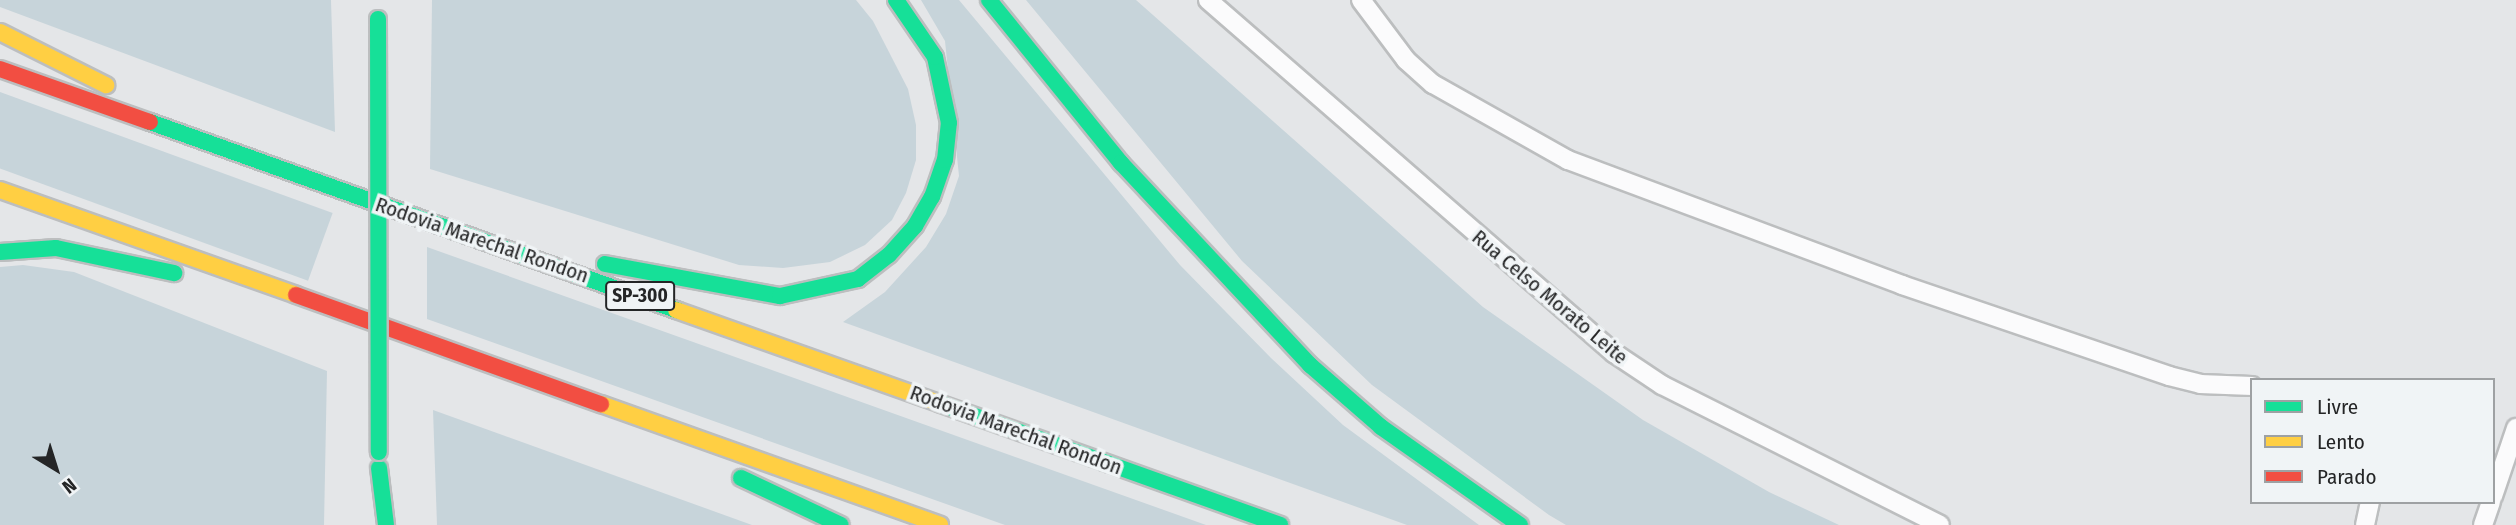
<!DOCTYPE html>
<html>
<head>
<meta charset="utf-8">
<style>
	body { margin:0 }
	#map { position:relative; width:2516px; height:525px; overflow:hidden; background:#e4e6e8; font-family:"Fira Sans Condensed",sans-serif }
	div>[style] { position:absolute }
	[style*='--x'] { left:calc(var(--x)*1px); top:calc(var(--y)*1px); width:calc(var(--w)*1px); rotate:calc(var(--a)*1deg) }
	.green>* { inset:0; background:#c7d4da; transform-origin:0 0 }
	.roads { filter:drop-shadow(2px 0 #bcbebf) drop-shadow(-2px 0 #bcbebf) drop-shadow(0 2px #bcbebf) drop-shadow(0 -2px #bcbebf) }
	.lane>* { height:18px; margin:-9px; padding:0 9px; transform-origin:9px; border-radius:9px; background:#fbfbfc }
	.fast>* { height:16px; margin:-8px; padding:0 8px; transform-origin:8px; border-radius:8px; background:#16e098 }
	.slow>* { height:16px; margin:-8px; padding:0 8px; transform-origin:8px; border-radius:8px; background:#ffcf43 }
	.jam>* { height:16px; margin:-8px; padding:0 8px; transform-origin:8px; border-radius:8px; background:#f24e42 }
	.bridges { filter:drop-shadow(2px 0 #bcbebf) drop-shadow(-2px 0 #bcbebf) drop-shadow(0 2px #bcbebf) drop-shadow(0 -2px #bcbebf) }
	.fast-bridge>* { height:16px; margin:-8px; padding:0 8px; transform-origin:8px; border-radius:8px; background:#16e098 }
	span { translate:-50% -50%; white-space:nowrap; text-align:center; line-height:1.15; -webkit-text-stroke:7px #f0f4f6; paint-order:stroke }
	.shield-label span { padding:2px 5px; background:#f0f4f6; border:2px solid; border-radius:5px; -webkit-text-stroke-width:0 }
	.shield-label { font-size:19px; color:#242526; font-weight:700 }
	.street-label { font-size:21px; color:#242526 }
	.legend { position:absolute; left:2250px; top:378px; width:245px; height:126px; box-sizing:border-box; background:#f0f4f6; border:2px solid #9ea1a3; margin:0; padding:9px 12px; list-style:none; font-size:21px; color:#242526 }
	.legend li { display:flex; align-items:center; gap:14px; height:35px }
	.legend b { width:35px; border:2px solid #9ea1a3 }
	.north { position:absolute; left:21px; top:434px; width:70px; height:70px; -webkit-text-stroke:5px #f0f4f6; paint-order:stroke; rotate:142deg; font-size:19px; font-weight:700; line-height:28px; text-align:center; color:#242526 }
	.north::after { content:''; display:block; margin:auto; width:24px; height:32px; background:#242526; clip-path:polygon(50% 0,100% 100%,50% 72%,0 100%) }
</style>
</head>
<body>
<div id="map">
	<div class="green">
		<i style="clip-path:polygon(0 0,331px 0,335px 132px,0 7px)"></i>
		<i style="clip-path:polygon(432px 0,856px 0,873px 21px,908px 89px,916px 125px,916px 160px,906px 193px,892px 220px,865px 245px,830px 262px,783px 268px,739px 265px,430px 169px)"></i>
		<i style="clip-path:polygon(921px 0,959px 0,1180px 265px,1271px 358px,1343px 425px,1479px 525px,1407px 525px,843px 322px,885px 292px,926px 247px,946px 214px,959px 176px,945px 41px)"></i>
		<i style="clip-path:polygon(1026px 0,1136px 0,1483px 307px,1643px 420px,1769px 492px,1839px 525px,1566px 525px,1549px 515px,1372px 385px,1242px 261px)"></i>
		<i style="left:0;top:92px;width:354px;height:72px;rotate:20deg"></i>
		<i style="clip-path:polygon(427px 247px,1206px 525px,1005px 525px,427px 319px)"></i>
		<i style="clip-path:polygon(23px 265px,74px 272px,327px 371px,324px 525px,0 525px,0 267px)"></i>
		<i style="clip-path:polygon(433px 410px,752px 525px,437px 525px)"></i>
	</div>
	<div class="roads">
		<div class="lane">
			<i style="--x:1208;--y:0;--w:538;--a:41.01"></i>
			<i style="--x:1614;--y:353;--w:58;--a:33.7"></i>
			<i style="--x:1662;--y:385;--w:311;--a:26.7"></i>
			<i style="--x:1361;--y:0;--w:75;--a:53.1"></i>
			<i style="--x:1406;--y:60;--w:36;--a:42"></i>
			<i style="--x:1433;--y:84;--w:155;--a:29.4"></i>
			<i style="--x:1568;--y:160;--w:357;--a:20.5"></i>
			<i style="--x:1902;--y:285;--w:282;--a:18.8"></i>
			<i style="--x:2169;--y:376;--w:32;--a:14"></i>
			<i style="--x:2200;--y:384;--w:52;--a:2.2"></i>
			<i style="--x:2493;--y:496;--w:72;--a:-71.3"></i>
			<i style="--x:2365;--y:525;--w:24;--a:-78"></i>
			<i style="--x:2483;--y:525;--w:24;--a:-71"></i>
		</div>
		<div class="fast">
			<i style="--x:989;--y:0;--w:210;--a:51"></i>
			<i style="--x:1121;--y:163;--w:277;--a:46.9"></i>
			<i style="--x:1310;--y:365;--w:94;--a:41.1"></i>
			<i style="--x:1381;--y:427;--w:170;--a:35.2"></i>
			<i style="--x:150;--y:122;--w:559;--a:19.67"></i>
			<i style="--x:0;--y:252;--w:56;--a:-4.1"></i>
			<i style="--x:56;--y:248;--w:121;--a:12"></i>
			<i style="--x:605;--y:264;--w:178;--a:10.4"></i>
			<i style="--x:780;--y:296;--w:80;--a:-12.3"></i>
			<i style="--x:858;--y:279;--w:39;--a:-38"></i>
			<i style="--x:889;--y:255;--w:39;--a:-48"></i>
			<i style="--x:915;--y:226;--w:34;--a:-60"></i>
			<i style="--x:932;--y:197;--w:39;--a:-71"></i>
			<i style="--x:945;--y:160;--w:37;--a:-84"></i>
			<i style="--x:949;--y:123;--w:67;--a:-102"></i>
			<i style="--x:935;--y:57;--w:69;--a:-124.4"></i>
			<i style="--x:941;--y:404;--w:360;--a:19.6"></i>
			<i style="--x:379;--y:468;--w:57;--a:83"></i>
			<i style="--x:741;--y:478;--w:110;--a:25.2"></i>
		</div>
		<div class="slow">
			<i style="--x:0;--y:32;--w:119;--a:26.6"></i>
			<i style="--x:0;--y:190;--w:314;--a:19.5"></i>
			<i style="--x:676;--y:310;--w:281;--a:19.5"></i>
			<i style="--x:601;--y:404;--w:360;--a:19.6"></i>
		</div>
		<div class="jam">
			<i style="--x:0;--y:69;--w:159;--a:19.5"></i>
			<i style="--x:296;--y:295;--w:324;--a:19.7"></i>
		</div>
	</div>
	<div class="bridges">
		<div class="fast-bridge">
			<i style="--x:378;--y:19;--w:433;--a:89.9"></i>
		</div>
	</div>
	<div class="shield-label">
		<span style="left:640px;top:296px">SP-300</span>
	</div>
	<div class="street-label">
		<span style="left:482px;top:240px;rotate:19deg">Rodovia Marechal Rondon</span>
		<span style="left:1550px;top:297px;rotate:40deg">Rua Celso Morato Leite</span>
		<span style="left:1016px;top:430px;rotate:20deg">Rodovia Marechal Rondon</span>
	</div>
	<ul class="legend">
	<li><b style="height:9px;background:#16e098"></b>Livre</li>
	<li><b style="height:9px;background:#ffcf43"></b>Lento</li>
	<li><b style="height:9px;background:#f24e42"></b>Parado</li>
	</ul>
	<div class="north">N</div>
</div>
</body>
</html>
